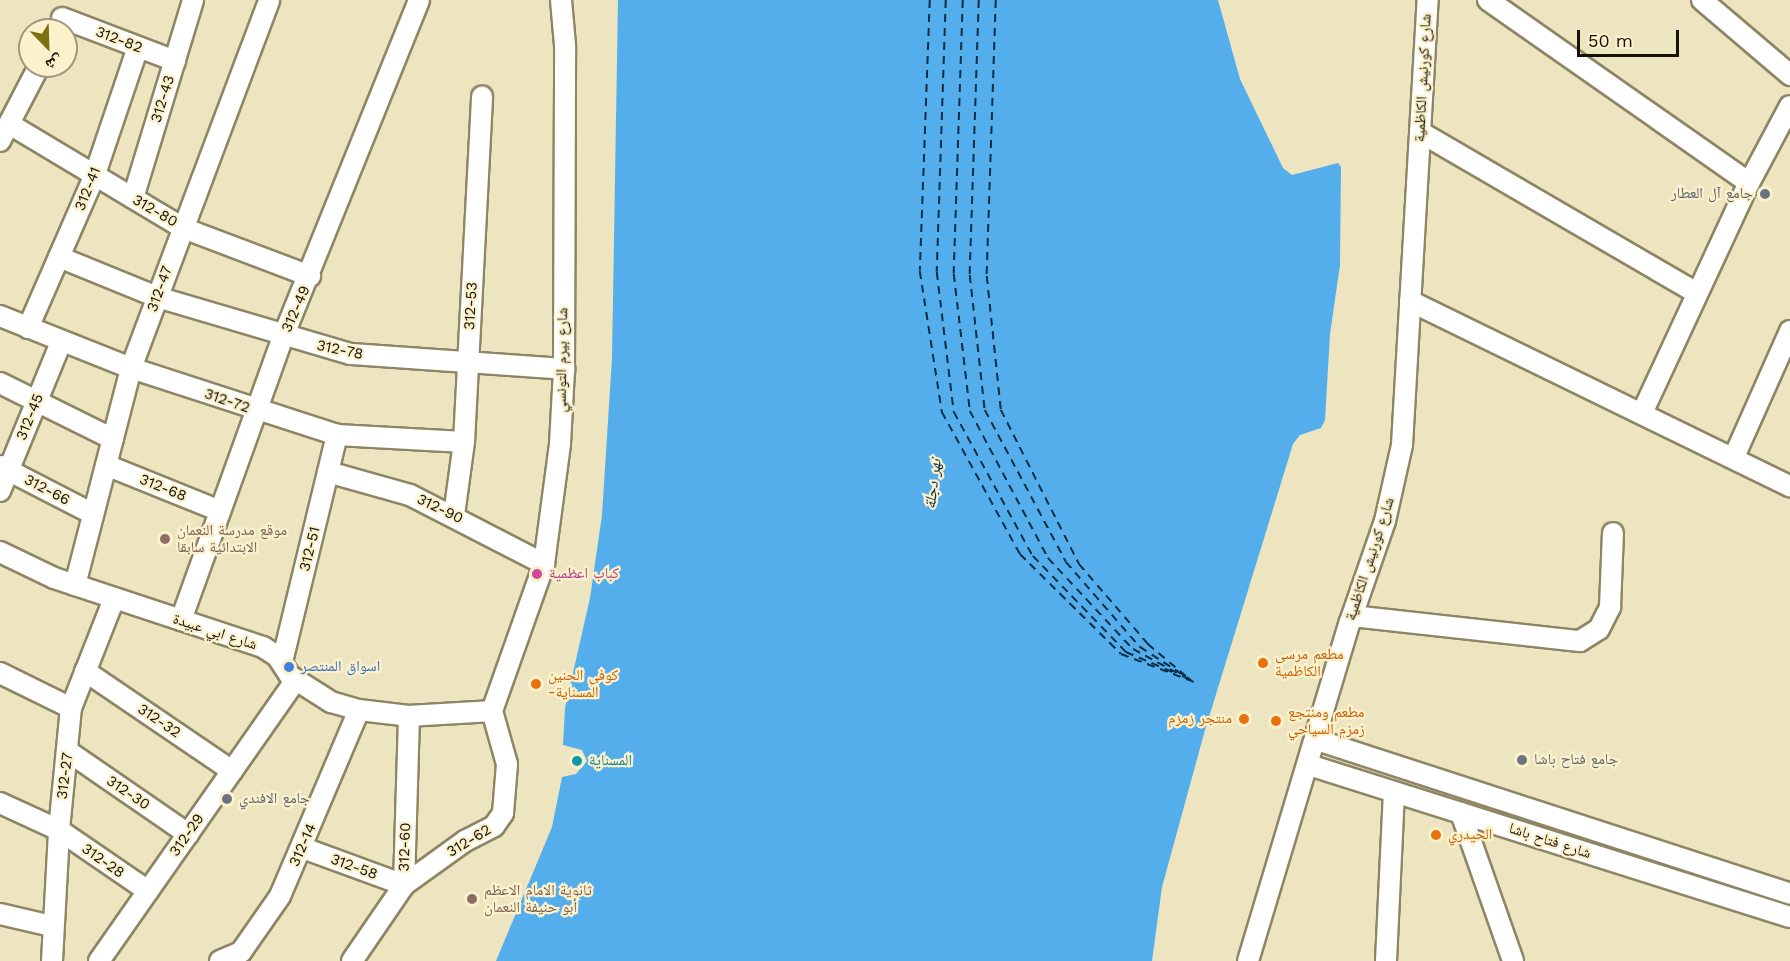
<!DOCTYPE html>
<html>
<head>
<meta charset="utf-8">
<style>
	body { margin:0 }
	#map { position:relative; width:1790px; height:961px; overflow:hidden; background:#ede4c0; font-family:"Work Sans","Noto Naskh Arabic",sans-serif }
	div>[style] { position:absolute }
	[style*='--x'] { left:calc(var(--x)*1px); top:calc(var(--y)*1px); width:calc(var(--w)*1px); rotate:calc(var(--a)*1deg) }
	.water>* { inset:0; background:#54aeec }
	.ferry>* { height:1.5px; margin-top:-0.75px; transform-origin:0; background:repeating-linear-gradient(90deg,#052d46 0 8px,transparent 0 14px) }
	.roads { filter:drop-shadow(2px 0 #8e8564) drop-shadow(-2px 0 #8e8564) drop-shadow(0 2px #8e8564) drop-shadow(0 -2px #8e8564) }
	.minor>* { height:20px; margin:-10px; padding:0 10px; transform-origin:10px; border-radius:10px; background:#fff }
	.dots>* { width:16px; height:16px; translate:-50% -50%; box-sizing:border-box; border:3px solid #fbf1cd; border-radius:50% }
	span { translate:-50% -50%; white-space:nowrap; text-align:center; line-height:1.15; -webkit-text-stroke:4.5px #fbf1cd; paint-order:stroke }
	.street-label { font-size:15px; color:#151105 }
	.worship-label { font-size:15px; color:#5b616d }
	.right { translate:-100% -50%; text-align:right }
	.left { translate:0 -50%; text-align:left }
	.education-label { font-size:15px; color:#785e54 }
	.hotel-label { font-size:15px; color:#b23c85 }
	.food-label { font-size:15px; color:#c56008 }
	.shop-label { font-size:15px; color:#366cbe }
	.culture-label { font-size:15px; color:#0d838f }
	.water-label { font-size:16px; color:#052d46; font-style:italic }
	.north { position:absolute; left:18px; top:18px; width:60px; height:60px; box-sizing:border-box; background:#fbf1cd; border:2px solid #9f977d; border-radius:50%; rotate:157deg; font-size:16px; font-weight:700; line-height:24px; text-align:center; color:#151105 }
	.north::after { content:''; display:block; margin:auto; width:21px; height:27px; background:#7c7111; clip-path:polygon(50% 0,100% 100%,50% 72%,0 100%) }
	.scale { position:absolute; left:1577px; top:30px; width:102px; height:27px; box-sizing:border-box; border:3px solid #151105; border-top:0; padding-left:8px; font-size:18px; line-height:21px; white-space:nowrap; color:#151105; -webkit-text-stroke:4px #fbf1cd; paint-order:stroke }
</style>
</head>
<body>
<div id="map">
	<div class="water">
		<i style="clip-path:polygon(618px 0,1218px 0,1240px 79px,1283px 168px,1292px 175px,1338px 163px,1341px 167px,1340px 265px,1330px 334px,1325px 420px,1321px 428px,1300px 435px,1293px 444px,1205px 730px,1162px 887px,1152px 961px,496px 961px,552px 827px,562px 777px,576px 774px,587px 761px,582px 750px,563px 745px,565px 708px,590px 598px,602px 515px,612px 358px)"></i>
	</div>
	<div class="ferry">
		<i style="--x:930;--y:0;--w:271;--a:92.1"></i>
		<i style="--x:920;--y:271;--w:143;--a:81.1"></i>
		<i style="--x:942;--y:412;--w:162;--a:61.2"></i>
		<i style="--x:1020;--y:554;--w:142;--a:44.7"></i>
		<i style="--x:1121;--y:654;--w:78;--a:21"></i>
		<i style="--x:946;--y:0;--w:272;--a:91.9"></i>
		<i style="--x:937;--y:272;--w:141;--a:83.1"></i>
		<i style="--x:954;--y:412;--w:164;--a:61.3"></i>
		<i style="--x:1033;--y:556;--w:134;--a:45.9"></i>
		<i style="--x:1126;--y:652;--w:56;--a:23.3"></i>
		<i style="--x:963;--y:0;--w:274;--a:91.9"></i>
		<i style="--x:954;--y:274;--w:138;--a:83.3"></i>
		<i style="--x:970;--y:411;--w:166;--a:62"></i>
		<i style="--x:1048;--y:558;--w:125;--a:47"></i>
		<i style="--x:1133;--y:649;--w:63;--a:28.6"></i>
		<i style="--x:979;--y:0;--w:275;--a:91.9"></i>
		<i style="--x:970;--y:275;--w:136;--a:83.7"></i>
		<i style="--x:985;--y:410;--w:172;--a:61.9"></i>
		<i style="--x:1066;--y:562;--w:113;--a:49"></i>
		<i style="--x:1140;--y:647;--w:61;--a:32.9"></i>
		<i style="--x:996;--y:0;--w:276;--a:91.9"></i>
		<i style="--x:987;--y:276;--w:135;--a:84"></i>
		<i style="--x:1001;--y:410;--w:173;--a:63.1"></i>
		<i style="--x:1079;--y:564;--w:106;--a:49.2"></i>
		<i style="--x:1148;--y:644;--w:50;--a:40.1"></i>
	</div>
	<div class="roads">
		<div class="minor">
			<i style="--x:1488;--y:0;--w:319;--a:35"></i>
			<i style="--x:1702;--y:0;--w:116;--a:40.4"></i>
			<i style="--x:62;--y:18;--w:121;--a:20.8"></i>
			<i style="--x:11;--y:125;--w:200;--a:30.9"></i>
			<i style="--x:183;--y:228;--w:136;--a:20.7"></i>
			<i style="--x:1420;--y:132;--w:320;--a:30.2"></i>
			<i style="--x:0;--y:141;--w:85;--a:-62.5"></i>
			<i style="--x:133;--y:198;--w:207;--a:-73.1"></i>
			<i style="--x:59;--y:257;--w:106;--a:22.2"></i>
			<i style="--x:157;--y:297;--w:202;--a:16.4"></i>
			<i style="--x:351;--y:354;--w:214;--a:4"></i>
			<i style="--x:1410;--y:301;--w:423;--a:26"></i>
			<i style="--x:0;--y:316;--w:141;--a:21.7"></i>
			<i style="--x:131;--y:368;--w:217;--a:18"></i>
			<i style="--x:337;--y:435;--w:127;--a:3.2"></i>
			<i style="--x:28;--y:328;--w:165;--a:-66.4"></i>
			<i style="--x:94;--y:177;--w:137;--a:-71.3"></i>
			<i style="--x:0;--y:383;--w:126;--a:26.4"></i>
			<i style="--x:1643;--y:411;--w:251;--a:-65.1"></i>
			<i style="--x:1749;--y:183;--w:87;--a:-62"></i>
			<i style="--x:1734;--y:457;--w:138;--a:-66"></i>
			<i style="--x:106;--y:465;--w:123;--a:22"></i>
			<i style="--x:0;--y:466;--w:105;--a:27.3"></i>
			<i style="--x:328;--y:472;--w:85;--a:15.7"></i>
			<i style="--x:410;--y:495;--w:151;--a:27.2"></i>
			<i style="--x:0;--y:491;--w:161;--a:-67.7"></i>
			<i style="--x:454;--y:515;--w:74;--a:-82.2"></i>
			<i style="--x:464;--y:442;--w:346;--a:-87"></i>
			<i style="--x:0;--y:552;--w:60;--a:25.7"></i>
			<i style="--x:54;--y:578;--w:220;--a:18.3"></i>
			<i style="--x:263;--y:647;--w:17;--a:33"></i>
			<i style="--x:277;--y:656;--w:24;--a:57"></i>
			<i style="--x:290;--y:676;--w:49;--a:32.4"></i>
			<i style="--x:331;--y:702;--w:29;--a:16"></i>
			<i style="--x:359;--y:710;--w:50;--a:6.8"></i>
			<i style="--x:409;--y:716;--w:83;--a:-3.4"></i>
			<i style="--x:75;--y:585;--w:224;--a:-75.5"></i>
			<i style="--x:131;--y:368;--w:393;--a:-69.4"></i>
			<i style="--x:1352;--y:616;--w:229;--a:6.3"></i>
			<i style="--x:1580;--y:641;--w:22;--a:-32"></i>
			<i style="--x:1599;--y:629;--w:25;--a:-63"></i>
			<i style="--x:1610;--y:607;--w:74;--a:-87.7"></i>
			<i style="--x:181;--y:620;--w:301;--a:-70.2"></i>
			<i style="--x:283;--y:337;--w:363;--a:-68"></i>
			<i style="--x:282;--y:662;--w:234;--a:-76.4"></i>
			<i style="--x:85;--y:671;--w:178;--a:34.2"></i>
			<i style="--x:0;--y:673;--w:79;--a:26.2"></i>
			<i style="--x:492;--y:711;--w:156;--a:-70.5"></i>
			<i style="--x:544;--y:564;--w:121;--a:-82.4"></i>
			<i style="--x:560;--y:444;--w:75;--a:-86.9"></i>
			<i style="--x:564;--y:369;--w:324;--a:-89.8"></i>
			<i style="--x:565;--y:45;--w:45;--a:-95.1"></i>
			<i style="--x:1317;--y:740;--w:497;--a:18"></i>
			<i style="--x:69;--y:752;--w:145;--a:34.6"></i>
			<i style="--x:1309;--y:765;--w:504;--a:17.54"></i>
			<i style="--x:0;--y:803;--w:65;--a:24.6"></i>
			<i style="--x:59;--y:830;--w:108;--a:34.4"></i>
			<i style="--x:1461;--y:813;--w:157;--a:70.6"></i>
			<i style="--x:303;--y:848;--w:108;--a:20.1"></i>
			<i style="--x:404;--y:885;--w:75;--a:-35.8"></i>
			<i style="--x:465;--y:841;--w:33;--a:-27"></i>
			<i style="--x:494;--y:826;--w:16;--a:-55"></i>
			<i style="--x:503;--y:813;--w:49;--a:-85.3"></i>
			<i style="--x:507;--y:764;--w:55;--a:-105.8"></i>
			<i style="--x:0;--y:914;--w:53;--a:13"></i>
			<i style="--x:52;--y:961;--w:131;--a:-86.9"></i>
			<i style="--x:59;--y:830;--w:123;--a:-84.4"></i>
			<i style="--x:71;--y:708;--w:117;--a:-68.5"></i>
			<i style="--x:99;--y:961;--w:343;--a:-55"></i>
			<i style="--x:220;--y:961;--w:23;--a:-23"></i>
			<i style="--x:241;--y:952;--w:68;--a:-55.1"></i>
			<i style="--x:280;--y:896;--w:202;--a:-67"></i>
			<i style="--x:352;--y:961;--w:92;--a:-55.6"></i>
			<i style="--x:404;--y:885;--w:169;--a:-88.3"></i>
			<i style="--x:1248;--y:961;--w:354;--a:-73.3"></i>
			<i style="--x:1350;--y:622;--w:107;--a:-70.9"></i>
			<i style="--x:1385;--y:521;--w:78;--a:-77.4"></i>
			<i style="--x:1402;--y:445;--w:446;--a:-86.7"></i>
			<i style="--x:1386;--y:961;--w:167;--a:-87.3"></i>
		</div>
	</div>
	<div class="dots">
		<i style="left:1765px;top:194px;background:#6b7280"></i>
		<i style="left:165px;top:539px;background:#8d6e63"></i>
		<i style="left:537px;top:574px;background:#d1479c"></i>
		<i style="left:1263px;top:663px;background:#e8710a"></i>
		<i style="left:289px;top:667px;background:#3f7fe0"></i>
		<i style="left:536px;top:684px;background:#e8710a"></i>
		<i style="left:1244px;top:719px;background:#e8710a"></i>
		<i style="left:1276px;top:721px;background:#e8710a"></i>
		<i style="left:1522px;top:760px;background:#6b7280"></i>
		<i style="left:577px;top:761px;background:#0f9aa8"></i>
		<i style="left:227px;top:799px;background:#6b7280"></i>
		<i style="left:1436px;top:835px;background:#e8710a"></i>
		<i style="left:472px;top:899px;background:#8d6e63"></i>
	</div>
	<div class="street-label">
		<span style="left:119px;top:40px;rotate:21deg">312-82</span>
		<span style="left:1423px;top:78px;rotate:-87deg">شارع كورنيش الكاظمية</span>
		<span style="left:163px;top:99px;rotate:-73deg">312-43</span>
		<span style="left:88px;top:189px;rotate:-68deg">312-41</span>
		<span style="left:155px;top:211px;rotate:30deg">312-80</span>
		<span style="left:160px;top:289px;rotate:-70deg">312-47</span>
		<span style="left:471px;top:306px;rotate:-87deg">312-53</span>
		<span style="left:296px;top:309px;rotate:-66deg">312-49</span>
		<span style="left:340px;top:350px;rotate:12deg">312-78</span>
		<span style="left:562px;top:360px;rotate:-89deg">شارع بيرم التونسي</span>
		<span style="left:227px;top:401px;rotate:19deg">312-72</span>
		<span style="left:30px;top:417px;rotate:-68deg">312-45</span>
		<span style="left:163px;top:488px;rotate:22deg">312-68</span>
		<span style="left:47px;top:490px;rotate:28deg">312-66</span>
		<span style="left:440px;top:509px;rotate:26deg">312-90</span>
		<span style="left:310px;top:549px;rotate:-76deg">312-51</span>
		<span style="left:1370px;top:559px;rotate:-72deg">شارع كورنيش الكاظمية</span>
		<span style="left:215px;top:632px;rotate:18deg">شارع ابي عبيدة</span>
		<span style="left:159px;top:721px;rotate:34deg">312-32</span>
		<span style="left:65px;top:776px;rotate:-83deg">312-27</span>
		<span style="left:128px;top:793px;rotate:34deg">312-30</span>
		<span style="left:187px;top:835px;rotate:-55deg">312-29</span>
		<span style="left:469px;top:841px;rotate:-31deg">312-62</span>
		<span style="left:1550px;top:841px;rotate:18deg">شارع فتاح باشا</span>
		<span style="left:303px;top:845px;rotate:-66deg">312-14</span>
		<span style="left:405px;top:847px;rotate:-88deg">312-60</span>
		<span style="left:103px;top:861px;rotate:35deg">312-28</span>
		<span style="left:354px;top:867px;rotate:20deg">312-58</span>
	</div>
	<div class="worship-label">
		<span class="right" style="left:1753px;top:194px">جامع آل العطار</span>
		<span class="left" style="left:1534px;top:760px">جامع فتاح باشا</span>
		<span class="left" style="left:239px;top:799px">جامع الافندي</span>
	</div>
	<div class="education-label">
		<span class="left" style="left:177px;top:539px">موقع مدرسة النعمان<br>الابتدائية سابقا</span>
		<span class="left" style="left:484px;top:899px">ثانوية الامام الاعظم<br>أبو حنيفة النعمان</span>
	</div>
	<div class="hotel-label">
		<span class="left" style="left:549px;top:574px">كباب اعظمية</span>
	</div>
	<div class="food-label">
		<span class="left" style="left:1275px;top:663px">مطعم مرسى<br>الكاظمية</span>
		<span class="left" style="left:548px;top:684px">كوفي الحنين<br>-المسناية</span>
		<span class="left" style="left:1288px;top:721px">مطعم ومنتجع<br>زمزم السياحي</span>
		<span class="right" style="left:1232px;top:719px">منتجر زمزم</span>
		<span class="left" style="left:1448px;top:835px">الحيدري</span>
	</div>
	<div class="shop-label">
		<span class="left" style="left:301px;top:667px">اسواق المنتصر</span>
	</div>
	<div class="culture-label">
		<span class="left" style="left:589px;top:761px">المسناية</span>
	</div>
	<div class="water-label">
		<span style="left:933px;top:484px;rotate:-83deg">نهر دجلة</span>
	</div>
	<div class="north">ش</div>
	<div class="scale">50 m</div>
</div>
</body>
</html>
